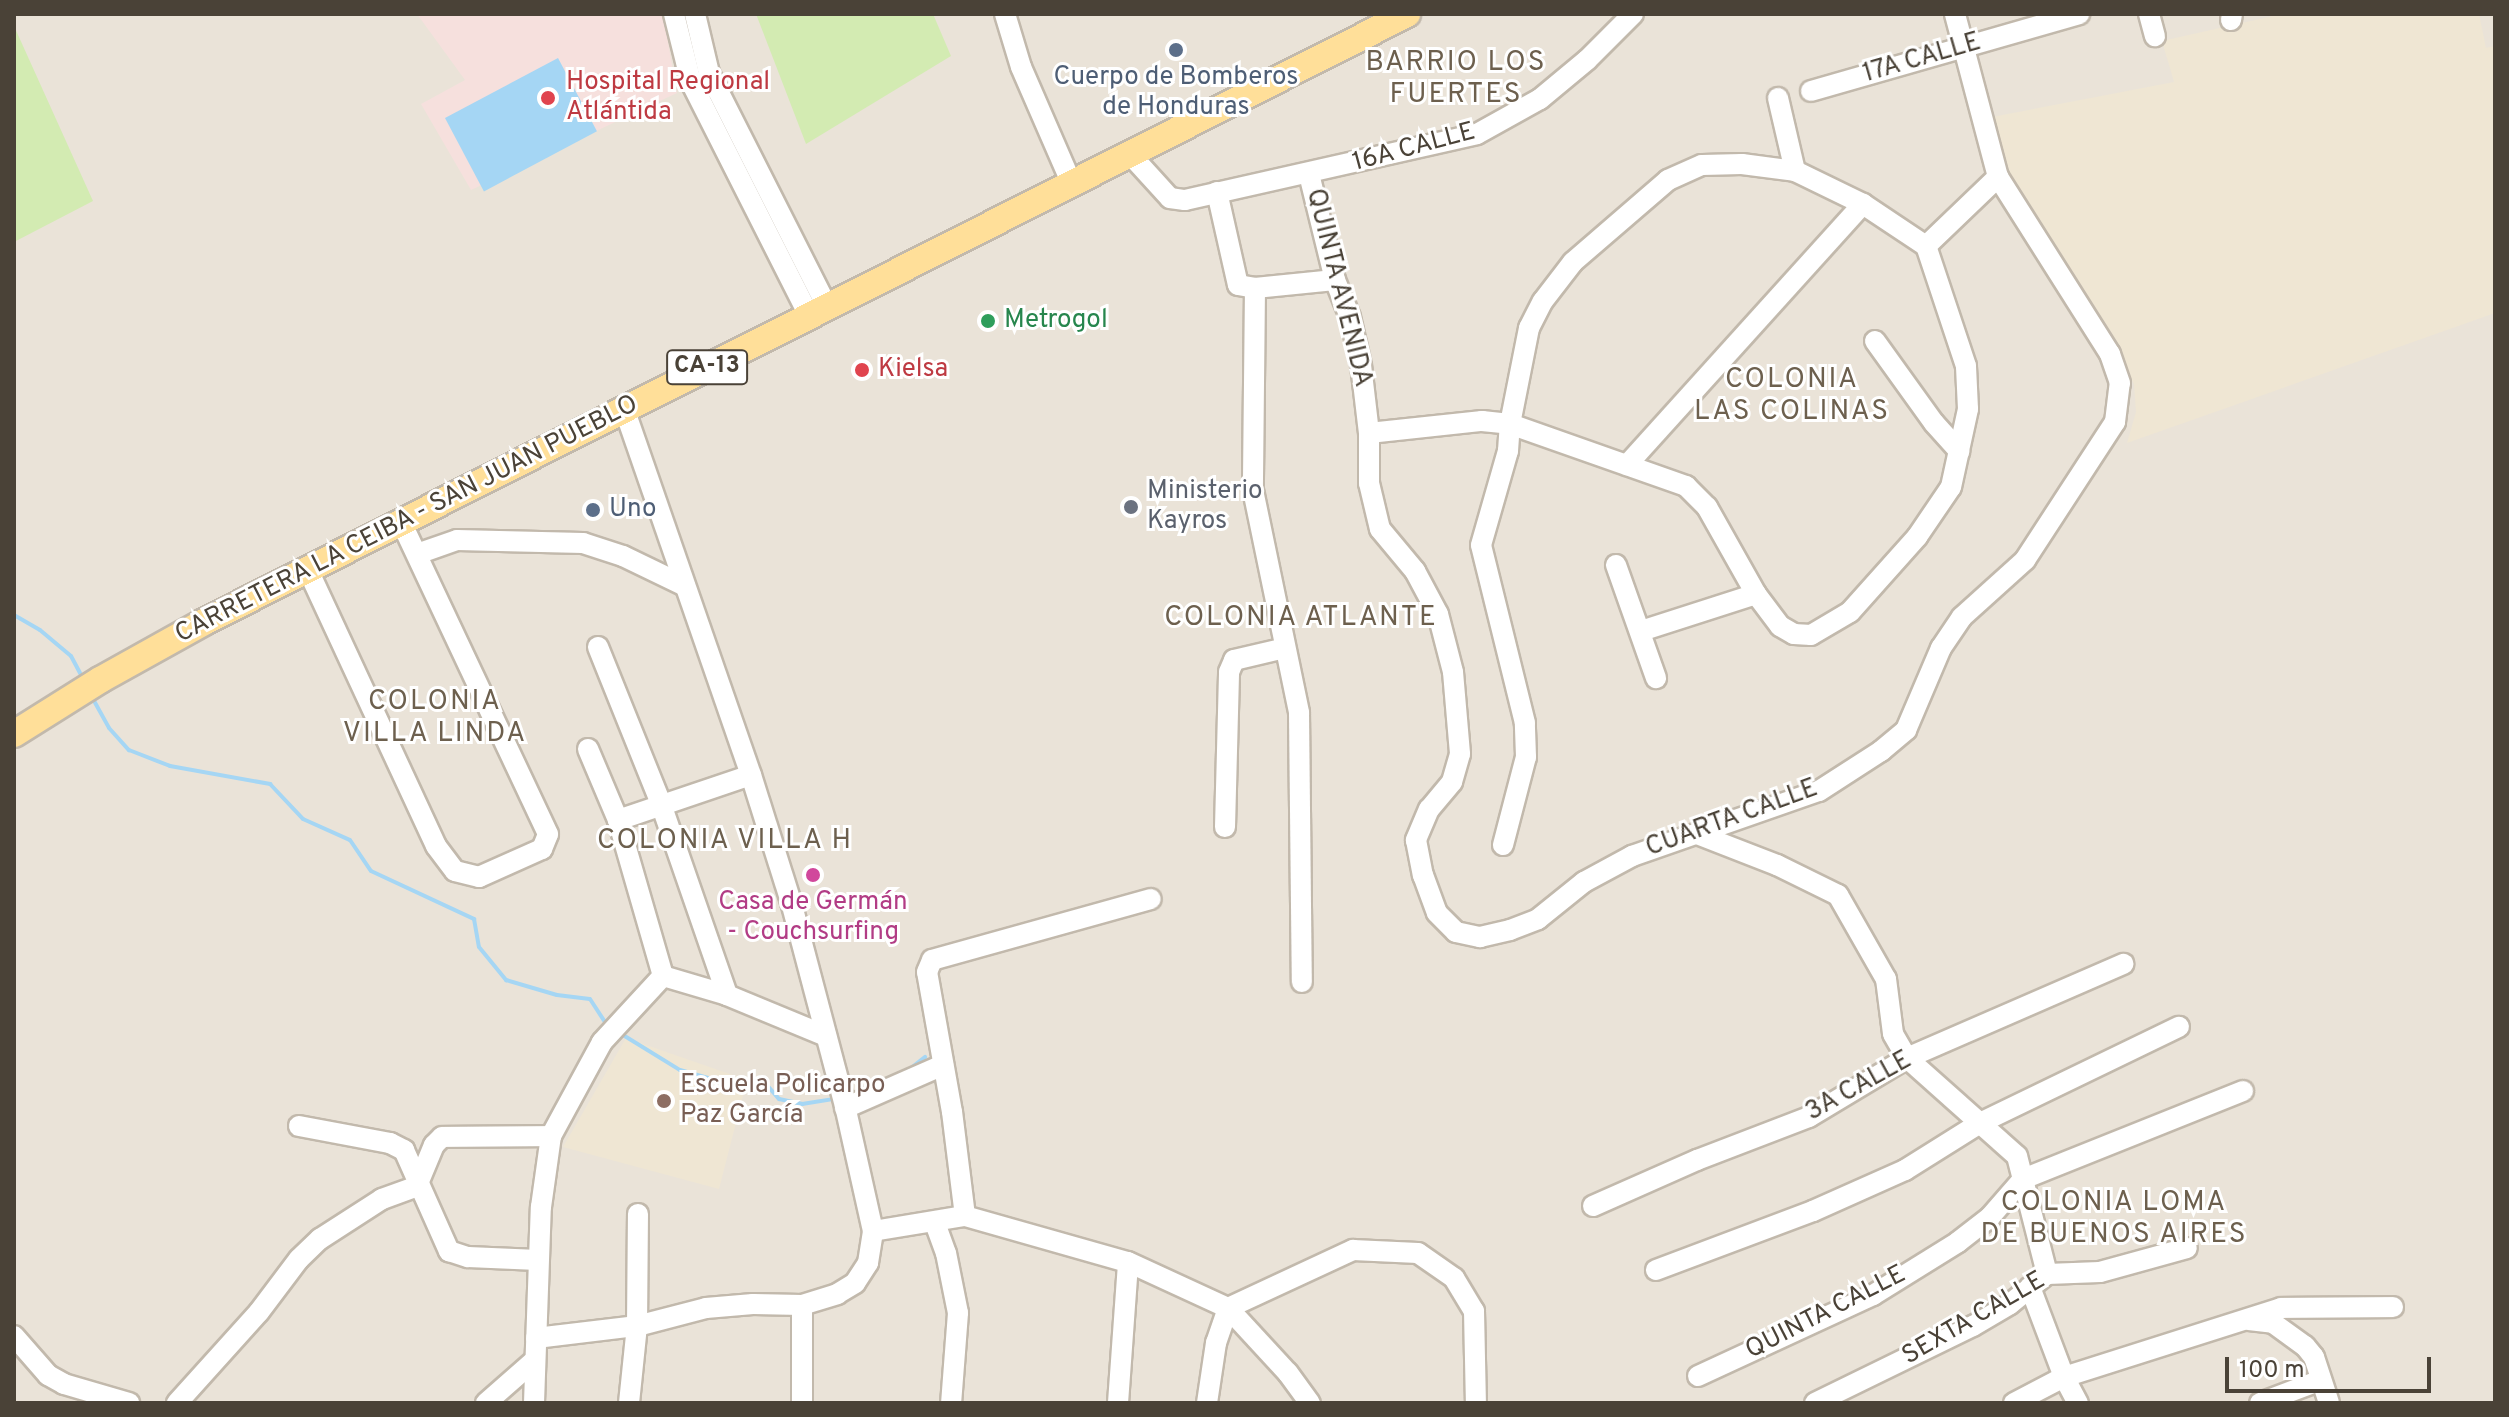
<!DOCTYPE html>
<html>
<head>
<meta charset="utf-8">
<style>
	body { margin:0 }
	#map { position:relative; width:2509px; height:1417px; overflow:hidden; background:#f5f2ea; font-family:Overpass,sans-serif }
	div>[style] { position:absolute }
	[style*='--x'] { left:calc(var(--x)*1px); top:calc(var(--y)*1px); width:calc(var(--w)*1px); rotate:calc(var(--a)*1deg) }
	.residential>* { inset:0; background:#eae3d8; transform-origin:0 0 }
	.education>* { inset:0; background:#efe6d3 }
	.medical>* { inset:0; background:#f6e0dd }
	.green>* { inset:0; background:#d3ebb2 }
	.water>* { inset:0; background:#a5d6f4; transform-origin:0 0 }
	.stream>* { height:4px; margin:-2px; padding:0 2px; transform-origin:2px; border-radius:2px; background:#a5d6f4 }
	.roads { filter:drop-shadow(2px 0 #c2b9ac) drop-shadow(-2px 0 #c2b9ac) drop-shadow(0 2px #c2b9ac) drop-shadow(0 -2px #c2b9ac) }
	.minor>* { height:20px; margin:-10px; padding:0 10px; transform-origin:10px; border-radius:10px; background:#fff }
	.major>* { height:26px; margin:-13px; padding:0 13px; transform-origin:13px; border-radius:13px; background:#ffdf99 }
	.dots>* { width:22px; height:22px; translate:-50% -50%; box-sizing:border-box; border:4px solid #fff; border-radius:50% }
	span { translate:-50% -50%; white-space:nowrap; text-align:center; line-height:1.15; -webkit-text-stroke:6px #fff; paint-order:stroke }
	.shield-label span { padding:2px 6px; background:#fff; border:2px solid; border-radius:6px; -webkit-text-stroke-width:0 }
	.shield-label { font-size:24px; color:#4a4237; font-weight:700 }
	.street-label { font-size:26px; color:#4a4237 }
	.service-label { font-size:26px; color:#4e5e75 }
	.left { translate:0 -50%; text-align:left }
	.health-label { font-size:26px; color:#be3a42 }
	.leisure-label { font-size:26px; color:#27864d }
	.worship-label { font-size:26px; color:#5b616d }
	.hotel-label { font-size:26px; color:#b23c85 }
	.education-label { font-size:26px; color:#785e54 }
	.neighbourhood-label { font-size:28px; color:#6d604e; letter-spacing:2px }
	.frame { position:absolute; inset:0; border:16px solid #4a4237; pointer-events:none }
	.scale { position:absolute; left:2225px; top:1357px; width:206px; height:36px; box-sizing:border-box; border:4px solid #4a4237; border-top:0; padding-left:10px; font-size:24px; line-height:28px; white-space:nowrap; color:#4a4237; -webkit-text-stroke:6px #fff; paint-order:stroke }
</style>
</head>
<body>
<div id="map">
	<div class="residential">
		<i style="left:14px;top:14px;width:2481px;height:1389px"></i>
	</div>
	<div class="education">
		<i style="clip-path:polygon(2282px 14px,2479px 14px,2486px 48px,2495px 46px,2495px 313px,2127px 443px,2136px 412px,2134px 384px,2011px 177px,1992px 117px,2174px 82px,2162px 41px)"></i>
		<i style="clip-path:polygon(626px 1038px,747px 1080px,719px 1189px,563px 1147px)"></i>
	</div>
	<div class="medical">
		<i style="clip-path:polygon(417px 14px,663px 14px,677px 93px,471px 190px,421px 104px,465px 80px)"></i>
	</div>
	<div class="green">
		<i style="clip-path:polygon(756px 14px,933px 14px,951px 56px,806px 144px)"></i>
		<i style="clip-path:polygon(14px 26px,93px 201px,14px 242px)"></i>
	</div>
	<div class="water">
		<i style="left:558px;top:58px;width:83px;height:128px;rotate:62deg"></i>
	</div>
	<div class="stream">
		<i style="--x:14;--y:615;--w:30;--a:30"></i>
		<i style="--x:40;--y:630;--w:40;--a:40"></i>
		<i style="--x:71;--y:656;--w:24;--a:62"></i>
		<i style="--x:93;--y:699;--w:33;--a:61"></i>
		<i style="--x:109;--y:728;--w:30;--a:48"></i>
		<i style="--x:129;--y:750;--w:44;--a:21.3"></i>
		<i style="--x:170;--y:766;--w:102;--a:10.2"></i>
		<i style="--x:270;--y:784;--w:48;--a:46.7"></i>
		<i style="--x:303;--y:819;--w:51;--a:24.1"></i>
		<i style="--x:350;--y:840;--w:37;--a:56"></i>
		<i style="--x:371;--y:871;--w:114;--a:25"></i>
		<i style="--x:474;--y:919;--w:28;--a:80"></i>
		<i style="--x:479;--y:947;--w:43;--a:50.7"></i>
		<i style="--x:506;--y:980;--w:53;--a:16.4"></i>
		<i style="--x:557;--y:995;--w:33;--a:7"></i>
		<i style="--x:590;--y:999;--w:27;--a:57"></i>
		<i style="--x:623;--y:1035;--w:67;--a:31.6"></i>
		<i style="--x:680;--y:1070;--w:48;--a:15.8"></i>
		<i style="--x:726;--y:1083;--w:40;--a:1.4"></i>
		<i style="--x:766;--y:1084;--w:20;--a:49"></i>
		<i style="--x:779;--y:1099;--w:24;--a:12"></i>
		<i style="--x:802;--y:1104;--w:36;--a:-9"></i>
		<i style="--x:911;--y:1068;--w:18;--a:-38"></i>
	</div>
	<div class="roads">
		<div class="minor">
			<i style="--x:674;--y:14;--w:70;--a:76"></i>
			<i style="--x:691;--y:82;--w:262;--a:63.2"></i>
			<i style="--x:695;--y:14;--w:61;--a:76.7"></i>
			<i style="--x:709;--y:73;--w:262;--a:63.2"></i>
			<i style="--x:1005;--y:14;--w:55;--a:73.2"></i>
			<i style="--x:1021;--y:67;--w:125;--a:66.5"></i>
			<i style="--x:2149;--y:14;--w:23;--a:75"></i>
			<i style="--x:2231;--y:20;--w:6;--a:-81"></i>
			<i style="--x:1811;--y:91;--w:279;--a:-16"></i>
			<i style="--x:1129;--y:153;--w:61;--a:47.7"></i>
			<i style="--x:1170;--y:198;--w:15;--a:8"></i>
			<i style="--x:1185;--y:200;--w:299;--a:-12.7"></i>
			<i style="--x:1477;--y:134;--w:72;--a:-29.1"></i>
			<i style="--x:1540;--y:99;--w:61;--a:-39.7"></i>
			<i style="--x:1587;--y:60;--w:65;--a:-45"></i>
			<i style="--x:1309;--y:174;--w:109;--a:76.2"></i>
			<i style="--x:1335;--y:280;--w:40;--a:68"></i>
			<i style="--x:1350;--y:317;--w:49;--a:77.1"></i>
			<i style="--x:1361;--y:365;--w:68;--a:83.3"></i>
			<i style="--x:1369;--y:433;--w:50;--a:90"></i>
			<i style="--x:1369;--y:483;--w:47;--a:76.6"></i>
			<i style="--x:1380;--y:529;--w:55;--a:50.2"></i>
			<i style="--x:1415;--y:571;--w:49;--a:61.9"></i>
			<i style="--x:1438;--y:614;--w:60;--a:75.5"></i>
			<i style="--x:1453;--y:672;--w:82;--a:85.1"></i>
			<i style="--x:1460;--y:754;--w:29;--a:106"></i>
			<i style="--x:1452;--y:782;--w:35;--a:130"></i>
			<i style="--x:1429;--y:809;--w:34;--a:113"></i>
			<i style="--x:1416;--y:840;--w:36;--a:79"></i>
			<i style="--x:1423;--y:875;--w:40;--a:69.8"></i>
			<i style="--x:1437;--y:913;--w:27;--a:45"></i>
			<i style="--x:1456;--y:932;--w:25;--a:12"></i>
			<i style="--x:1480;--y:937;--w:31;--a:-13"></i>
			<i style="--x:1510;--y:930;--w:30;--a:-21"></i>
			<i style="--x:1538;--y:919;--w:59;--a:-38.8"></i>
			<i style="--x:1584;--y:882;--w:55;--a:-28.4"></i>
			<i style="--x:1632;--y:856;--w:198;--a:-19.2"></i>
			<i style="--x:1819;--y:791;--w:74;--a:-32.8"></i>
			<i style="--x:1881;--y:751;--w:33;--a:-40"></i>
			<i style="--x:1906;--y:730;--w:89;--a:-66.9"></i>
			<i style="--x:1941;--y:648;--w:37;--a:-56"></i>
			<i style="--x:1962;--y:617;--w:85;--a:-42.1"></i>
			<i style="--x:2025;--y:560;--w:165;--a:-56.9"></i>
			<i style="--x:2115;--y:422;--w:39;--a:-83"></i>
			<i style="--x:2120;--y:383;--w:31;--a:-109"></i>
			<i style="--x:2110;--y:354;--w:209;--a:-122.3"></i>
			<i style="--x:1998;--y:177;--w:169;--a:-104.8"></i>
			<i style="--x:1217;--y:192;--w:95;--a:77.3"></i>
			<i style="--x:1238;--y:285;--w:17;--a:10"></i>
			<i style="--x:1255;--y:288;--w:80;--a:-5.7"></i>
			<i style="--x:1926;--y:246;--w:100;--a:-43.8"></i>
			<i style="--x:1255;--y:288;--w:202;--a:90.6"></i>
			<i style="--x:1253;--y:490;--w:228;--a:78.3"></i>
			<i style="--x:1299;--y:713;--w:269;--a:89.4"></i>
			<i style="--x:1875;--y:341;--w:101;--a:54.3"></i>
			<i style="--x:1934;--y:423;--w:38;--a:48"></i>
			<i style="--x:1369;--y:433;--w:114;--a:-6.1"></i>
			<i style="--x:1482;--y:421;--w:28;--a:6"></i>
			<i style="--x:1510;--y:424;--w:187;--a:19.4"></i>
			<i style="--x:1686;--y:486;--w:30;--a:45"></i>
			<i style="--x:1707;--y:507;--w:100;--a:60.6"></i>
			<i style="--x:1756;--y:594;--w:40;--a:53"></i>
			<i style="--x:1780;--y:626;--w:16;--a:30"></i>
			<i style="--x:1794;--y:634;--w:17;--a:3"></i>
			<i style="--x:1811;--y:635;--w:45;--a:-30.5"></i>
			<i style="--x:1850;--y:612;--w:101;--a:-48.2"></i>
			<i style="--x:1917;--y:537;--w:60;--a:-55.8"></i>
			<i style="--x:1951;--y:487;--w:80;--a:-77.7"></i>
			<i style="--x:1968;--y:409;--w:43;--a:-92.7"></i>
			<i style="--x:1966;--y:366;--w:126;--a:-108.4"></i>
			<i style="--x:1926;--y:246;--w:76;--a:-146.3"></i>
			<i style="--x:1863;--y:204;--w:76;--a:-154.1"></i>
			<i style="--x:1795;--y:171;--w:75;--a:-103.1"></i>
			<i style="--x:1627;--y:465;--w:352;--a:-47.9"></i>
			<i style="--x:417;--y:554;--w:42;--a:-19.3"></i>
			<i style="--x:457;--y:540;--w:126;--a:1.4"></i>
			<i style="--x:583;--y:543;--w:42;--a:18"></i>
			<i style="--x:623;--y:556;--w:69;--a:25.8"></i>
			<i style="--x:1616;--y:565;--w:120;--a:70.5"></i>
			<i style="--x:308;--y:570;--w:304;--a:65.1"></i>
			<i style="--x:436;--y:846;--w:31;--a:53"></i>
			<i style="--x:455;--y:871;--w:25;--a:14"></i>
			<i style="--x:479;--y:877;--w:69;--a:-24"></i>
			<i style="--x:542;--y:849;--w:16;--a:-68"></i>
			<i style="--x:548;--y:834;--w:343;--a:-115.2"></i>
			<i style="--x:1641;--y:631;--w:121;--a:-17.8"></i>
			<i style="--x:598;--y:647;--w:169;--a:68.1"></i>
			<i style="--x:661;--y:804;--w:202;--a:70.9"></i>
			<i style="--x:588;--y:749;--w:77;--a:67.1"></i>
			<i style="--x:618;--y:820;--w:162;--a:73.9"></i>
			<i style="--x:618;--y:820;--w:140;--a:-18.7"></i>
			<i style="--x:1225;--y:827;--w:155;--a:-88.5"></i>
			<i style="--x:1229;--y:672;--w:13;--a:-67"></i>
			<i style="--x:1234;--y:660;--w:52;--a:-13.2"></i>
			<i style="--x:1697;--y:834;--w:86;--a:21.2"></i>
			<i style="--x:1777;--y:865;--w:68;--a:26.2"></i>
			<i style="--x:1838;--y:895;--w:97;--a:60.3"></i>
			<i style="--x:1886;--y:979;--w:55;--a:82.7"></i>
			<i style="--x:1893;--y:1034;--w:28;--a:60"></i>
			<i style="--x:1907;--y:1058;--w:147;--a:41.7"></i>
			<i style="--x:2017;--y:1156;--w:122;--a:75.7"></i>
			<i style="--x:1503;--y:845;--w:91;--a:-75.4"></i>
			<i style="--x:1526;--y:757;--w:34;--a:-92"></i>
			<i style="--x:1525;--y:723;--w:183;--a:-103.9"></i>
			<i style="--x:1481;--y:545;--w:98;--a:-74"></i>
			<i style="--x:1508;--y:451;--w:27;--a:-86"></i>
			<i style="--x:1510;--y:424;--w:98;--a:-78.8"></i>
			<i style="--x:1529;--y:328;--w:30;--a:-63"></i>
			<i style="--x:1543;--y:301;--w:49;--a:-52.4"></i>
			<i style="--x:1573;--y:262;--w:125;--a:-40.8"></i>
			<i style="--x:1668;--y:180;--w:37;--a:-24"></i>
			<i style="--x:1702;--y:165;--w:40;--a:-1.4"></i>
			<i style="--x:1742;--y:164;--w:53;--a:7.5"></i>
			<i style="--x:663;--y:976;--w:67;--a:16.5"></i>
			<i style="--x:727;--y:995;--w:107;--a:22.5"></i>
			<i style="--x:845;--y:1108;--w:107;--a:-23.7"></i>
			<i style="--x:299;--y:1126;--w:93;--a:10.6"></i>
			<i style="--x:390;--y:1143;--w:16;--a:27"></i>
			<i style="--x:404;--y:1150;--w:111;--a:66"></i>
			<i style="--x:449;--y:1251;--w:20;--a:18"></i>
			<i style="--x:468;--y:1257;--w:70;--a:2.5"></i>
			<i style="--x:1593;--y:1206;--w:114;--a:-23.9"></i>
			<i style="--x:1697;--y:1160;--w:120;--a:-21"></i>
			<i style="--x:1809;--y:1117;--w:114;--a:-31"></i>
			<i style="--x:1907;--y:1058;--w:236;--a:-23.5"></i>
			<i style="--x:965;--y:1216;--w:105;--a:-97.1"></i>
			<i style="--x:952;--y:1112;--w:142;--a:-100.1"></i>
			<i style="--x:927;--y:972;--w:13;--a:-67"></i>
			<i style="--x:932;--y:960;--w:227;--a:-15.6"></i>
			<i style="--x:935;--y:1223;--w:32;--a:70"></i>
			<i style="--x:946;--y:1253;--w:61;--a:78.7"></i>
			<i style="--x:958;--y:1313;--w:90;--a:94.4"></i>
			<i style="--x:873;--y:1231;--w:93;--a:-9.3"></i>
			<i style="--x:965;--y:1216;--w:169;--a:15.8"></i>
			<i style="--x:1128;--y:1262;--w:110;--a:24.7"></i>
			<i style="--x:1228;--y:1308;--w:88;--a:47.3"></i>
			<i style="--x:1288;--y:1373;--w:37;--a:54"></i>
			<i style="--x:1656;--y:1270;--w:168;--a:-20.6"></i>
			<i style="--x:1813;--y:1211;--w:101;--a:-24"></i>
			<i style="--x:1905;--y:1170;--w:89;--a:-32.1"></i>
			<i style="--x:1980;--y:1123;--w:221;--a:-25.8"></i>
			<i style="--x:2030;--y:1287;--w:96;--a:69.3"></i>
			<i style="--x:2064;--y:1377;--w:30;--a:62"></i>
			<i style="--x:802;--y:1305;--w:98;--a:90"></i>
			<i style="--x:2249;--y:1320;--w:24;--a:7"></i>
			<i style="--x:2273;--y:1323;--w:39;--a:36"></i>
			<i style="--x:2305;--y:1346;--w:14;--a:51"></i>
			<i style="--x:2314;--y:1357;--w:48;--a:71.9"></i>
			<i style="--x:14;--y:1336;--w:52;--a:48.9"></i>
			<i style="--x:48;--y:1375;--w:18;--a:29"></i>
			<i style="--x:64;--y:1384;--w:68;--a:16.3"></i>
			<i style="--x:536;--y:1338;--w:102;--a:-6.8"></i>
			<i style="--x:637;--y:1326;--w:71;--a:-14.6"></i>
			<i style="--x:706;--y:1308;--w:47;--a:-4.9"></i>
			<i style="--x:753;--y:1304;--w:49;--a:1.2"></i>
			<i style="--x:802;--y:1305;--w:37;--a:-17"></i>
			<i style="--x:837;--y:1294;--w:21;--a:-31"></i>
			<i style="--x:855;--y:1283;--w:24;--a:-57"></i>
			<i style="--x:868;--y:1263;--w:32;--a:-81"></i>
			<i style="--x:873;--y:1231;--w:128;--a:-102.6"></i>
			<i style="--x:845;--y:1106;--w:211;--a:-104.8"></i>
			<i style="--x:791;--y:902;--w:133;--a:-107.5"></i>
			<i style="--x:751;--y:775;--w:388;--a:-109.1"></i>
			<i style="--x:1698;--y:1376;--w:193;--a:-24.8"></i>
			<i style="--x:1873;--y:1295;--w:100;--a:-31.9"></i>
			<i style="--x:1958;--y:1242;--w:41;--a:-38"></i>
			<i style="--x:1990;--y:1217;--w:50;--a:-49"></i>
			<i style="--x:2023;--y:1179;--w:237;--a:-21.8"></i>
			<i style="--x:177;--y:1403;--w:122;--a:-48"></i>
			<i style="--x:259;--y:1312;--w:66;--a:-53"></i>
			<i style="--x:299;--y:1259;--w:29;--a:-44"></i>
			<i style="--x:320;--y:1239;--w:74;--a:-32.8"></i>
			<i style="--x:382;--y:1199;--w:37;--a:-20"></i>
			<i style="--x:417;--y:1186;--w:44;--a:-67.5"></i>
			<i style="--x:434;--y:1145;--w:11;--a:-45"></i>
			<i style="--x:442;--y:1137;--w:109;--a:-0.5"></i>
			<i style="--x:486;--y:1403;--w:64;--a:-41.2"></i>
			<i style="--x:534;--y:1403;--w:196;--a:-88"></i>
			<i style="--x:541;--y:1207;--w:72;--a:-82"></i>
			<i style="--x:551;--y:1136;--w:107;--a:-61.5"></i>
			<i style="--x:602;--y:1042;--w:90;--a:-47.3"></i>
			<i style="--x:629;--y:1403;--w:77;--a:-84.1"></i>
			<i style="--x:637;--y:1326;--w:112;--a:-89.5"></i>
			<i style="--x:1118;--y:1403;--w:141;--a:-85.9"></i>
			<i style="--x:1207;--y:1403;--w:61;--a:-81.5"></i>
			<i style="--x:1216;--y:1343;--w:37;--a:-71"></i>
			<i style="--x:1228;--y:1308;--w:138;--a:-24.9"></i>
			<i style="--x:1353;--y:1250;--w:65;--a:2.6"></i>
			<i style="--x:1418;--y:1253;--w:44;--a:34.8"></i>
			<i style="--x:1454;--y:1278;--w:39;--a:59"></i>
			<i style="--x:1474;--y:1311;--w:92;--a:88.8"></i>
			<i style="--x:1815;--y:1403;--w:176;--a:-26"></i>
			<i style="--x:1973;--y:1326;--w:43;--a:-30.7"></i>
			<i style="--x:2010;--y:1304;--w:48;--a:-39"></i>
			<i style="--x:2047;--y:1274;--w:53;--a:-2.2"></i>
			<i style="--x:2100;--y:1272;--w:90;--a:-15.4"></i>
			<i style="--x:2014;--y:1403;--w:56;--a:-27.5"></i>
			<i style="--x:2064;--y:1377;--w:228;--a:-17.6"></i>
			<i style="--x:2281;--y:1308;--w:112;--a:-0.5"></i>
			<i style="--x:2260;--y:1403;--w:65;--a:-20.7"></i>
		</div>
		<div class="major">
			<i style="--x:14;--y:734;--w:102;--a:-32.1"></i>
			<i style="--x:100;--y:680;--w:119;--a:-29.1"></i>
			<i style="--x:204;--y:622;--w:1348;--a:-26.81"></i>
		</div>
	</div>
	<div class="dots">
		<i style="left:1176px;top:50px;background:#5c6f8a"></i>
		<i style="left:548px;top:98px;background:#e0444e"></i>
		<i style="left:988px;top:321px;background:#2e9e5b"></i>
		<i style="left:862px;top:370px;background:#e0444e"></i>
		<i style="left:1131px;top:507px;background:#6b7280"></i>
		<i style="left:593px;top:510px;background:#5c6f8a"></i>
		<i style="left:813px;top:875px;background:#d1479c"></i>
		<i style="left:664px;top:1101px;background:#8d6e63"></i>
	</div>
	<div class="shield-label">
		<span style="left:707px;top:367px">CA-13</span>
	</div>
	<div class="street-label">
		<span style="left:1922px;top:59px;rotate:-16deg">17A CALLE</span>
		<span style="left:1414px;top:148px;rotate:-15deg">16A CALLE</span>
		<span style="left:1338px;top:288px;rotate:76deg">QUINTA AVENIDA</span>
		<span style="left:407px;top:520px;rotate:-27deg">CARRETERA LA CEIBA - SAN JUAN PUEBLO</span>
		<span style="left:1732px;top:819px;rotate:-20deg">CUARTA CALLE</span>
		<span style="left:1859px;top:1087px;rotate:-29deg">3A CALLE</span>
		<span style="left:1826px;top:1313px;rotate:-27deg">QUINTA CALLE</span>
		<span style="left:1974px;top:1319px;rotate:-30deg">SEXTA CALLE</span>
	</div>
	<div class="service-label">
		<span style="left:1176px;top:93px">Cuerpo de Bomberos<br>de Honduras</span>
		<span class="left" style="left:609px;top:510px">Uno</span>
	</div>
	<div class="health-label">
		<span class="left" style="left:566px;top:98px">Hospital Regional<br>Atlántida</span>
		<span class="left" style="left:878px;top:370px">Kielsa</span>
	</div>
	<div class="leisure-label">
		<span class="left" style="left:1004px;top:321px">Metrogol</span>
	</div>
	<div class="worship-label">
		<span class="left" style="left:1147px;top:507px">Ministerio<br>Kayros</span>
	</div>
	<div class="hotel-label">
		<span style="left:813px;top:918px">Casa de Germán<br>- Couchsurfing</span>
	</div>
	<div class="education-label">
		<span class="left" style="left:680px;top:1101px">Escuela Policarpo<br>Paz García</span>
	</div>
	<div class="neighbourhood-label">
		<span style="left:1456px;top:79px">BARRIO LOS<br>FUERTES</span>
		<span style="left:1792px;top:396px">COLONIA<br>LAS COLINAS</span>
		<span style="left:1301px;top:618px">COLONIA ATLANTE</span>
		<span style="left:435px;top:718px">COLONIA<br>VILLA LINDA</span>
		<span style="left:725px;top:841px">COLONIA VILLA H</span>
		<span style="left:2114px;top:1219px">COLONIA LOMA<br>DE BUENOS AIRES</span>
	</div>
	<div class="frame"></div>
	<div class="scale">100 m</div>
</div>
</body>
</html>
